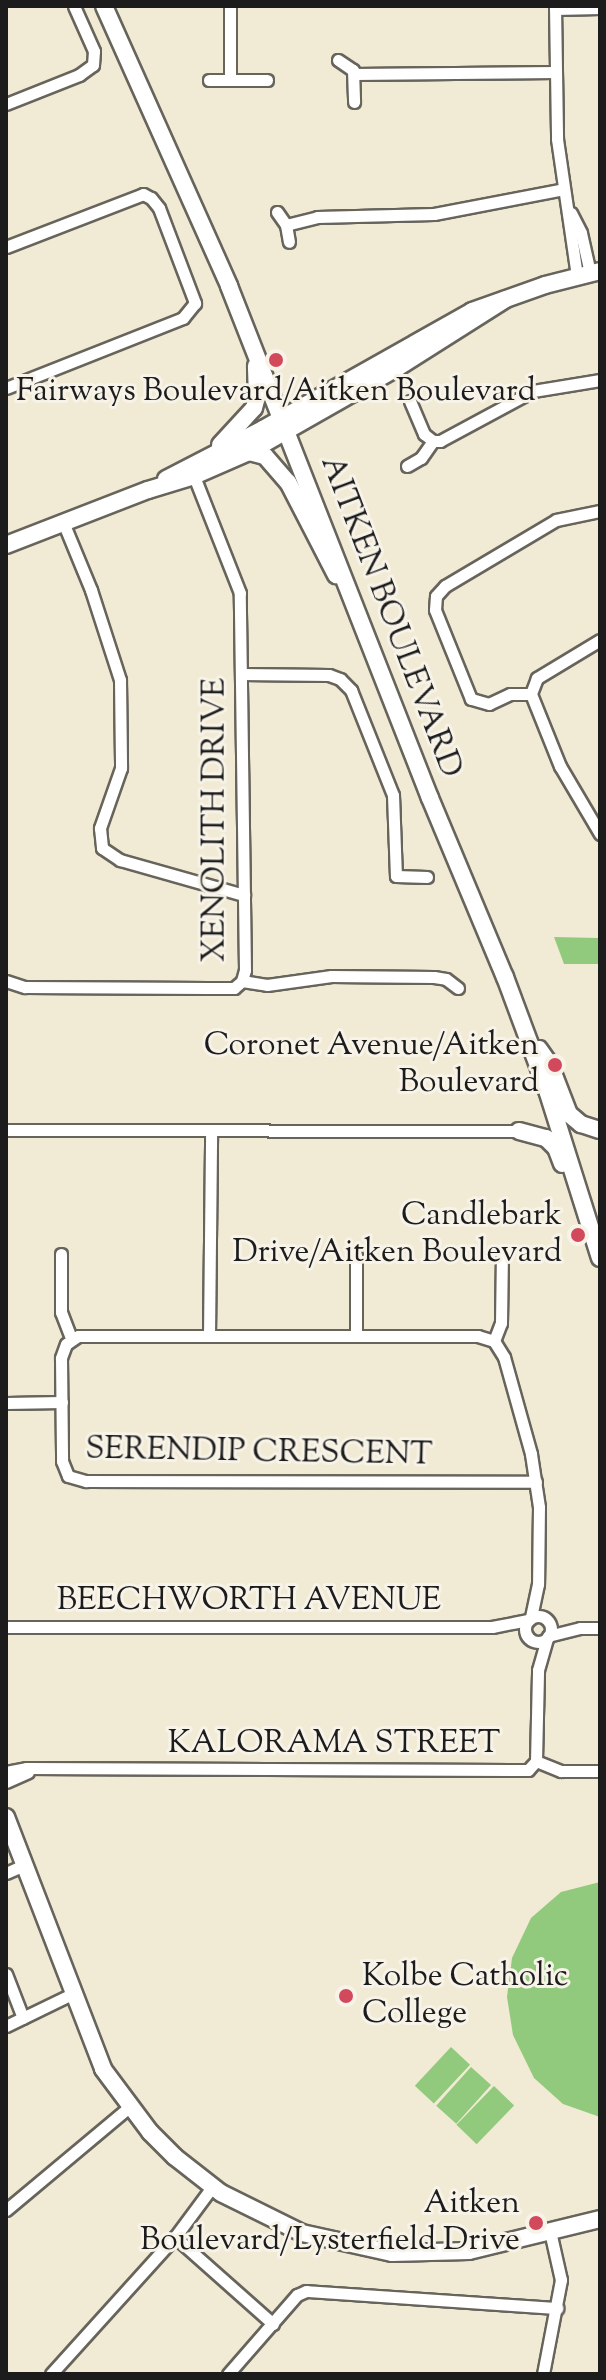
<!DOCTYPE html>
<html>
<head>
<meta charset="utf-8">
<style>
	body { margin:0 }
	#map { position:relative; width:606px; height:2380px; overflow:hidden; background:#f1ead4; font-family:"Sorts Mill Goudy",serif }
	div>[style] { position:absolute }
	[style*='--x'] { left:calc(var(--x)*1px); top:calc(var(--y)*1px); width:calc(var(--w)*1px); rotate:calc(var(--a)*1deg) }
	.green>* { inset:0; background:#92ca7d; transform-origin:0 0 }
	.roads { filter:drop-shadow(2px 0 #67645c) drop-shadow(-2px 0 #67645c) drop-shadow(0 2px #67645c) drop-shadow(0 -2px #67645c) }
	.street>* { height:11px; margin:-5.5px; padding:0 5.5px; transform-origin:5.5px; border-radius:5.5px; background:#fff }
	.street>.ring { margin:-5.5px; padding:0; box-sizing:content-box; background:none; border:11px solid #fff; border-radius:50% }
	.secondary>* { height:16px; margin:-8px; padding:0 8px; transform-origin:8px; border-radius:8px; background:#fff }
	.dots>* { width:22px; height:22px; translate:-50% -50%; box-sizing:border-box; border:4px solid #f7f3e8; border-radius:50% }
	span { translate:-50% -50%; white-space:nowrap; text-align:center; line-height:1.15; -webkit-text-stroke:6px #f7f3e8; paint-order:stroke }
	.poi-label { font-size:32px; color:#1c1c1c }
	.right { translate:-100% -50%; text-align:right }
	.left { translate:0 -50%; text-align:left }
	.street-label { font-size:32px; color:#1c1c1c }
	.frame { position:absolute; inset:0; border:8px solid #1c1c1c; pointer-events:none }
</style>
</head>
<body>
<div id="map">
	<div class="green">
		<i style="clip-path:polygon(554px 937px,598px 938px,598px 964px,564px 964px)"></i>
		<i style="clip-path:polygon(600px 1882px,600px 2117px,563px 2104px,534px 2078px,513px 2035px,507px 1997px,512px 1958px,531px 1918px,561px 1892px)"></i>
		<i style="left:451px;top:2047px;width:26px;height:53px;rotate:43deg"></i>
		<i style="left:471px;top:2067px;width:27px;height:52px;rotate:42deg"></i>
		<i style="left:494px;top:2086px;width:28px;height:54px;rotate:44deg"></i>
	</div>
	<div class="roads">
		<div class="street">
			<i style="--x:230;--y:6;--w:74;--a:90"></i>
			<i style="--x:555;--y:6;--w:133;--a:89.1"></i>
			<i style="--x:557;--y:139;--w:138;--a:81.7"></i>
			<i style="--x:555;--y:9;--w:45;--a:-1.3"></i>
			<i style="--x:338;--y:60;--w:18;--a:34"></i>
			<i style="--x:353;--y:70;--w:32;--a:88"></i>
			<i style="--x:354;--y:74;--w:202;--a:-0.6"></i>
			<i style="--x:209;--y:80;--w:58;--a:0"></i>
			<i style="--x:6;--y:104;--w:79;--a:-21.7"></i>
			<i style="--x:79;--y:75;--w:17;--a:-36"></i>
			<i style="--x:93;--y:65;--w:14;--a:-86"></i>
			<i style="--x:94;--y:51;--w:49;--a:-114"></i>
			<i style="--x:277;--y:212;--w:16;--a:55"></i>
			<i style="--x:286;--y:225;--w:17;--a:80"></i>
			<i style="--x:571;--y:213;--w:22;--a:63"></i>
			<i style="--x:581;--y:233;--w:41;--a:77.3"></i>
			<i style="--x:286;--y:225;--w:32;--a:-14"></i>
			<i style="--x:317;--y:217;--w:117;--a:-1.5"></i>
			<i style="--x:434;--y:214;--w:132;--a:-10.9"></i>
			<i style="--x:6;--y:247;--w:147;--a:-21.1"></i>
			<i style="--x:143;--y:194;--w:9;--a:27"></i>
			<i style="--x:151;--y:198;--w:13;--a:51"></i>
			<i style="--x:159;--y:208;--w:102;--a:69.2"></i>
			<i style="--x:195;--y:303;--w:19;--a:129"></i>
			<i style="--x:183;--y:318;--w:190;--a:158.4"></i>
			<i style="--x:410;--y:401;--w:36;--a:67"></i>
			<i style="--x:424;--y:434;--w:11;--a:38"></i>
			<i style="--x:433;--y:441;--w:7;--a:0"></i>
			<i style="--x:440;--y:441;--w:106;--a:-28.3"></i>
			<i style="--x:533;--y:391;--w:68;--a:-9.3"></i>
			<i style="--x:407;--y:466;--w:16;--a:-30"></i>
			<i style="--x:421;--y:458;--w:21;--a:-55"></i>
			<i style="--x:63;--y:522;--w:74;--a:67.6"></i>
			<i style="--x:91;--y:590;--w:95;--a:72.1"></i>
			<i style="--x:120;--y:680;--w:88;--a:89.3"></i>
			<i style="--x:121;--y:768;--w:64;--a:109.3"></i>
			<i style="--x:100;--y:828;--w:20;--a:84"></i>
			<i style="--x:102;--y:848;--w:22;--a:34"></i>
			<i style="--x:120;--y:860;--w:129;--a:15.8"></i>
			<i style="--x:600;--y:640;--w:74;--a:148.9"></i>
			<i style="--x:537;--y:678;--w:17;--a:111"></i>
			<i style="--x:531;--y:694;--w:78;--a:68.1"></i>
			<i style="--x:560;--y:766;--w:79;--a:59.5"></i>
			<i style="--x:241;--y:674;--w:88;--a:0.7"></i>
			<i style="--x:329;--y:675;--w:12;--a:20"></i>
			<i style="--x:340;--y:679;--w:16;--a:45"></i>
			<i style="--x:351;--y:690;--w:113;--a:68.2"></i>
			<i style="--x:393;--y:795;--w:81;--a:87.9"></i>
			<i style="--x:396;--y:876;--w:31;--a:2"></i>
			<i style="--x:531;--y:694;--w:21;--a:180"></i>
			<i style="--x:510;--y:694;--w:23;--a:155"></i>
			<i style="--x:489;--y:704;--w:19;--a:-164"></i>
			<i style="--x:471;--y:699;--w:96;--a:-112"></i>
			<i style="--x:435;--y:610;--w:14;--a:-86"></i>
			<i style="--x:436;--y:596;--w:13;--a:-48"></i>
			<i style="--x:445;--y:586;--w:129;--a:-30.7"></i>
			<i style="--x:556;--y:520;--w:45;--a:-11.6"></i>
			<i style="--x:6;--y:981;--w:20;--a:18"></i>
			<i style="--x:25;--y:987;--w:183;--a:0.3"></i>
			<i style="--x:208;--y:988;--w:26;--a:0"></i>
			<i style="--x:234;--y:988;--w:11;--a:-41"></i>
			<i style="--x:242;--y:981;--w:11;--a:-75"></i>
			<i style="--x:245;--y:970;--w:377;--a:-90.8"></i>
			<i style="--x:240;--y:593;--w:126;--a:-111.5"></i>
			<i style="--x:242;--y:981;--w:25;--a:9"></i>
			<i style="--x:267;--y:985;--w:65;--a:-8"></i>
			<i style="--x:331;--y:976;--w:103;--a:0.6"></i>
			<i style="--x:434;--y:977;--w:12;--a:9"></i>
			<i style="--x:446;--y:979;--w:15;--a:37"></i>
			<i style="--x:6;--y:1130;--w:513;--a:0.11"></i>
			<i style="--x:61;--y:1254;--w:58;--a:90"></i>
			<i style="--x:61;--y:1312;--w:28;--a:69"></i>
			<i style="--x:356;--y:1255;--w:81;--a:90"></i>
			<i style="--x:209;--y:1336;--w:206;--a:-89.4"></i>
			<i style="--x:494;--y:1341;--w:17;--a:-163"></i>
			<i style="--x:478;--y:1336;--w:400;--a:180"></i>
			<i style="--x:78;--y:1336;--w:14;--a:146"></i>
			<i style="--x:66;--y:1344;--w:15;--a:110"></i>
			<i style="--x:61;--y:1358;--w:103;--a:89.4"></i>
			<i style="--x:62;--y:1461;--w:16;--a:68"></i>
			<i style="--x:68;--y:1476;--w:19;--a:16"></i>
			<i style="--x:86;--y:1481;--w:450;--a:0.1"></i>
			<i style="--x:494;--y:1341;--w:19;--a:58"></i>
			<i style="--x:504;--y:1357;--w:101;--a:74.4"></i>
			<i style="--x:531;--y:1454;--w:54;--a:81.4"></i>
			<i style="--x:539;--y:1507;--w:77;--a:90.7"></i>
			<i style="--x:538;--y:1584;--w:35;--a:102"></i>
			<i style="--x:494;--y:1341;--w:19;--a:-69"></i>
			<i style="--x:501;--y:1323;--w:68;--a:-89.2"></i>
			<i style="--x:6;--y:1403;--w:56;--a:-1"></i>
			<i class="ring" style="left:525px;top:1616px;width:15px;height:15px"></i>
			<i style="--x:6;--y:1627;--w:486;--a:0"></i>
			<i style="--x:492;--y:1627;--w:38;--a:-11"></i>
			<i style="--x:548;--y:1636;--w:33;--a:-14"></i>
			<i style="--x:580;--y:1628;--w:20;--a:0"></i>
			<i style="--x:536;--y:1761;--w:27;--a:22"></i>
			<i style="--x:561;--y:1771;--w:39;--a:0"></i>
			<i style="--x:6;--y:1772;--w:20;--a:-11"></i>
			<i style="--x:26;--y:1768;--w:502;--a:0.23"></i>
			<i style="--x:528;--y:1770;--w:12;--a:-48"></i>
			<i style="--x:536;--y:1761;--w:91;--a:-88.7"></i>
			<i style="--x:538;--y:1670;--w:33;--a:-74"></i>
			<i style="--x:6;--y:1782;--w:24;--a:-24"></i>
			<i style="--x:6;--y:1873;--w:20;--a:-24"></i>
			<i style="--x:6;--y:1974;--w:47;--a:68.9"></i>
			<i style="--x:6;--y:2026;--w:73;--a:-25.9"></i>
			<i style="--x:6;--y:2210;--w:160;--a:-39.9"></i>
			<i style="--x:175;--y:2237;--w:131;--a:41.6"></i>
			<i style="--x:51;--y:2374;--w:185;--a:-47.9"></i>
			<i style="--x:175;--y:2237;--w:62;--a:-53.5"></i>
			<i style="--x:228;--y:2374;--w:105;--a:-48.9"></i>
			<i style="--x:297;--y:2295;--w:10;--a:-24"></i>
			<i style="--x:306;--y:2291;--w:252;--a:3.9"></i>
			<i style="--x:543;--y:2374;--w:96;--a:-79.2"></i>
			<i style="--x:561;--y:2280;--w:50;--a:-102.7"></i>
		</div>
		<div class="secondary">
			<i style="--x:104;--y:6;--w:307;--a:65.9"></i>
			<i style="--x:229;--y:286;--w:550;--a:68.57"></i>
			<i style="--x:430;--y:798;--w:194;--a:67.3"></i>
			<i style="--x:505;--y:977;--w:121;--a:69.6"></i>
			<i style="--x:547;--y:1090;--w:176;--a:72.5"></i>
			<i style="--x:220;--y:445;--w:50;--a:-47.4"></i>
			<i style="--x:254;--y:408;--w:11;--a:-75"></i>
			<i style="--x:257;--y:397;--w:31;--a:-92"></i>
			<i style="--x:249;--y:452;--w:16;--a:14"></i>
			<i style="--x:265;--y:456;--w:35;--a:49"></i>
			<i style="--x:288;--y:482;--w:105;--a:62.7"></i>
			<i style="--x:166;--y:479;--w:109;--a:-27.3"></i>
			<i style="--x:263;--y:429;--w:240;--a:-29.4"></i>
			<i style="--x:472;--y:311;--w:77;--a:-19.6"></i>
			<i style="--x:545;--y:285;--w:57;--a:-14.3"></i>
			<i style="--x:6;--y:545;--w:152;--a:-21.2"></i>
			<i style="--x:148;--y:490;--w:48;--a:-16.9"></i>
			<i style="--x:194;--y:476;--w:60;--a:-23.6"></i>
			<i style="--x:249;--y:452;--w:170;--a:-29.6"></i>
			<i style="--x:397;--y:368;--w:127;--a:-32.4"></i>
			<i style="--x:539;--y:1049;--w:19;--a:55"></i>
			<i style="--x:550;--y:1065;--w:53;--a:68.8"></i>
			<i style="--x:569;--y:1114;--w:16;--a:40"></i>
			<i style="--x:581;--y:1124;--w:19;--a:18"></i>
			<i style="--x:519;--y:1131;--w:28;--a:15"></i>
			<i style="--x:546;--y:1138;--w:14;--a:45"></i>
			<i style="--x:556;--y:1148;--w:17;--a:69"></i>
			<i style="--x:6;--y:1817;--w:270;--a:68.9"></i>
			<i style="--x:103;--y:2069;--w:79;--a:53.3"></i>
			<i style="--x:150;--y:2132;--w:35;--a:45"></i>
			<i style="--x:175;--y:2157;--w:58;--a:38"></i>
			<i style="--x:221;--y:2193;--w:90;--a:26.3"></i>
			<i style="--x:302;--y:2233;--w:92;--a:12.5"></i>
			<i style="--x:392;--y:2253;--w:77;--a:-1.5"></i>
			<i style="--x:469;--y:2251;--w:135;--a:-13.7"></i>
		</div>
	</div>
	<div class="dots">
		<i style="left:276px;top:360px;background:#d1495b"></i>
		<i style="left:555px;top:1065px;background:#d1495b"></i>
		<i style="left:578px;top:1235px;background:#d1495b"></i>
		<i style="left:346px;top:1996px;background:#d1495b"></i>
		<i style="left:536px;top:2223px;background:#d1495b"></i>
	</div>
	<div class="poi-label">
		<span style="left:276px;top:392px">Fairways Boulevard/Aitken Boulevard</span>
		<span class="right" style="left:539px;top:1065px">Coronet Avenue/Aitken<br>Boulevard</span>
		<span class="right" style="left:562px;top:1235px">Candlebark<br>Drive/Aitken Boulevard</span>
		<span class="left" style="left:362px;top:1996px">Kolbe Catholic<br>College</span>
		<span class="right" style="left:520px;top:2223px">Aitken<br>Boulevard/Lysterfield Drive</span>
	</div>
	<div class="street-label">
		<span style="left:390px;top:617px;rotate:69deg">AITKEN BOULEVARD</span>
		<span style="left:216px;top:820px;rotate:-90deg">XENOLITH DRIVE</span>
		<span style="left:259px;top:1453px;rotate:1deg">SERENDIP CRESCENT</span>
		<span style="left:249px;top:1601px">BEECHWORTH AVENUE</span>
		<span style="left:334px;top:1744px">KALORAMA STREET</span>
	</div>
	<div class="frame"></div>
</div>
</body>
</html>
